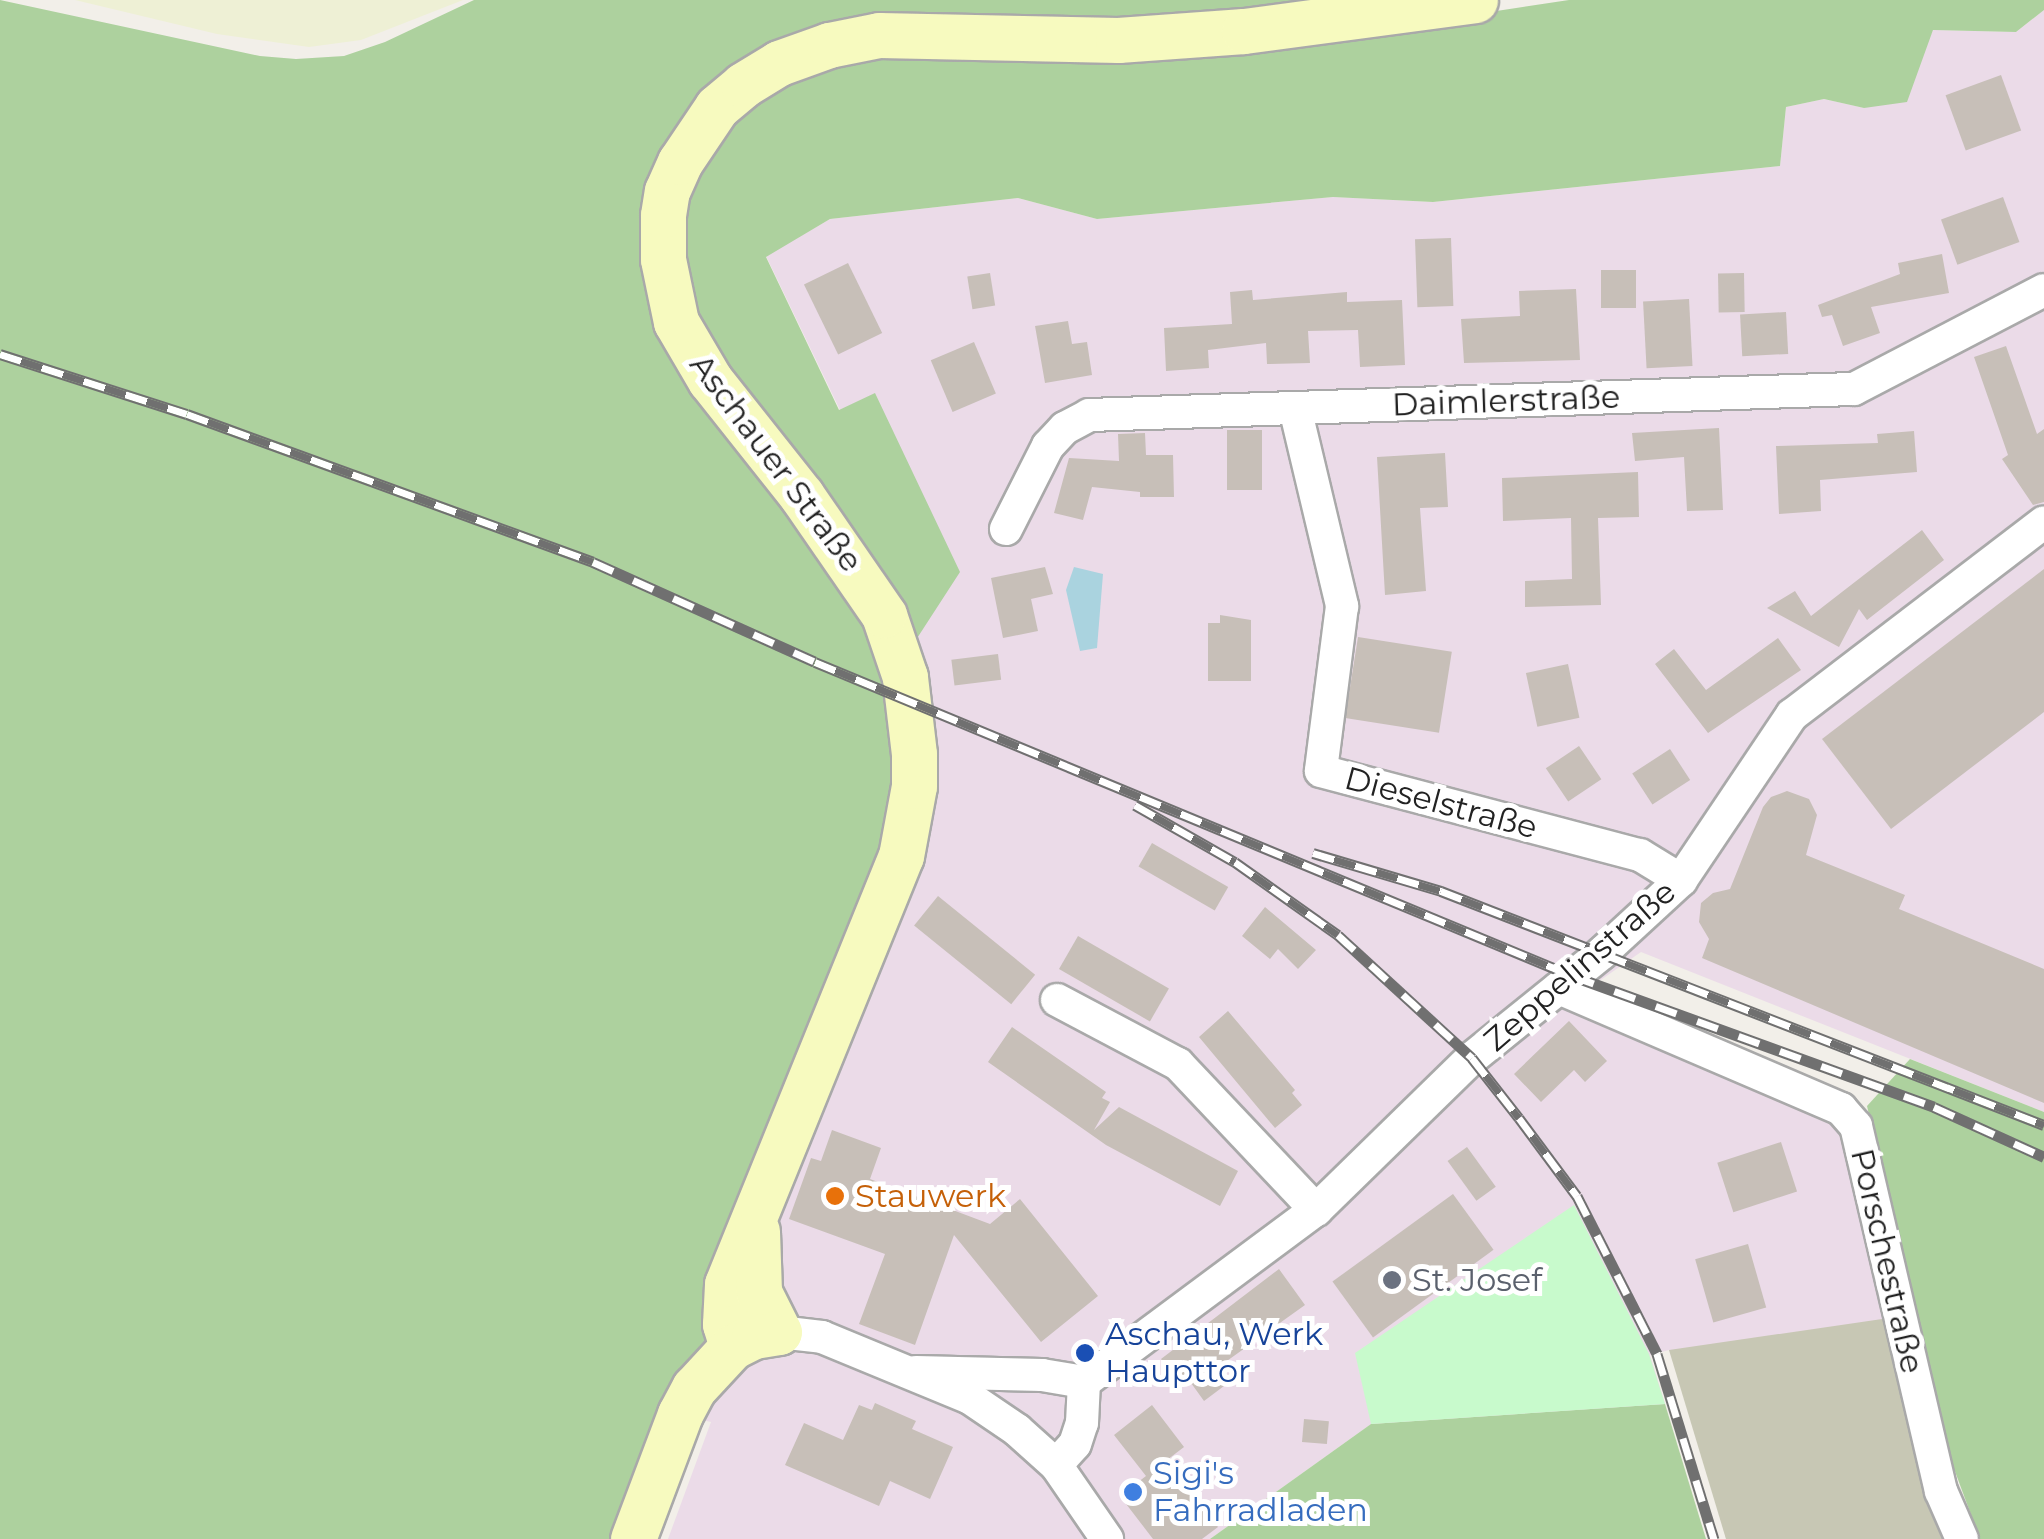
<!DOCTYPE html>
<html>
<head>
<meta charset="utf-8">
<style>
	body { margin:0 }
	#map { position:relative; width:2044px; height:1539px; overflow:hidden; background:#f2efe9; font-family:Montserrat,sans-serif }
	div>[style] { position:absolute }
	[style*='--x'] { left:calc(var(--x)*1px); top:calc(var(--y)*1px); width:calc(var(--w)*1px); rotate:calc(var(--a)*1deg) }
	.industrial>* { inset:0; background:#ebdbe8 }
	.construction>* { inset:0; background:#c7c7b4 }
	.farmland>* { inset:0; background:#eef0d5 }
	.forest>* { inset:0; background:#add19e }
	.park>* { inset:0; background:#c8facc }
	.water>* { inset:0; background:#aad3df }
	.building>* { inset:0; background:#c7bfb8; transform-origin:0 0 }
	.roads { filter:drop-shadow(2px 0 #a9a9a9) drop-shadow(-2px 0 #a9a9a9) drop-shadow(0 2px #a9a9a9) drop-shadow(0 -2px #a9a9a9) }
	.street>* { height:32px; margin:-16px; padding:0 16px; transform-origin:16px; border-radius:16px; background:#fff }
	.secondary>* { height:45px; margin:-22.5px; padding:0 22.5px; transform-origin:22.5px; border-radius:22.5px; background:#f7fabf }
	.rail>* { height:11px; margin-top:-5.5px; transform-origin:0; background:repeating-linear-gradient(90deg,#fff 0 22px,#707070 0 44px); box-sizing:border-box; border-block:2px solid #707070 }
	.dots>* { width:28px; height:28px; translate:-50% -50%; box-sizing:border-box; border:5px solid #fff; border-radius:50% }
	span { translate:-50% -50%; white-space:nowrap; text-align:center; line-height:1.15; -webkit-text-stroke:10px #fff; paint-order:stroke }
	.street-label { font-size:32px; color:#222 }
	.food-label { font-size:32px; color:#c56008 }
	.left { translate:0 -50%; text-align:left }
	.worship-label { font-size:32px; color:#5b616d }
	.transit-label { font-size:32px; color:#164399 }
	.shop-label { font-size:32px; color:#366cbe }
</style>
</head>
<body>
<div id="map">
	<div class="industrial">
		<i style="clip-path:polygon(2044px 10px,2044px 1112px,1641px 952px,1569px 1002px,1847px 1130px,1889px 1318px,1726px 1539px,1697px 1431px,1669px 1350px,1650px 1355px,1665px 1404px,1371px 1424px,1210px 1539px,668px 1539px,711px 1422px,662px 1411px,875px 394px,840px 410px,766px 256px,830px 219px,1018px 198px,1097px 219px,1333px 197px,1433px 202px,1780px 166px,1786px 107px,1824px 99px,1864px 108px,1921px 56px,1933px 30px,2016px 32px)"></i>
	</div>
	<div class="construction">
		<i style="clip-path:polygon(1889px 1318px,1946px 1539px,1726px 1539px,1669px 1350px)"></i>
	</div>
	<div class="farmland">
		<i style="clip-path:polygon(75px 0,463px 0,361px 40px,309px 47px,217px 34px)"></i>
	</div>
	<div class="forest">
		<i style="clip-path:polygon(0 0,260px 56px,296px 59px,344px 56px,385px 42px,474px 0,1349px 0,743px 67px,648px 257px,888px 651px,902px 812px,710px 1338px,618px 1539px,0 1539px)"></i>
		<i style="clip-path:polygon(1569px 0,2044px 0,2044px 10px,2016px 32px,1933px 30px,1907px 102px,1864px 108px,1824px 99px,1786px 107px,1780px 166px,1433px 202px,1333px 197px,1097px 219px,1018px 198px,830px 219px,766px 257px,839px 410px,875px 393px,960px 572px,912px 646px,704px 354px,674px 219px,705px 144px,781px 80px,886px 48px,1398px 26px)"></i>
		<i style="clip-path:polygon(1910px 1059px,2044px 1112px,2044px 1539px,1980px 1539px,1953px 1466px,1867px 1106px)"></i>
		<i style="clip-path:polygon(1665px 1404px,1706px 1539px,1210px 1539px,1371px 1424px)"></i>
	</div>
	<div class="park">
		<i style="clip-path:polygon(1574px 1205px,1649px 1354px,1665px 1404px,1371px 1424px,1355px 1353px)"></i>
	</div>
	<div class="water">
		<i style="clip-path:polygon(1074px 567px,1103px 574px,1097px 648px,1080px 651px,1066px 590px)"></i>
	</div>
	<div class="building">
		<i style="left:2001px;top:75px;width:59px;height:59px;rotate:70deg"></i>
		<i style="left:2003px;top:197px;width:48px;height:66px;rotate:70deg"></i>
		<i style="left:1451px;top:238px;width:68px;height:36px;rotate:88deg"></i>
		<i style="clip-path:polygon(1942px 254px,1949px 293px,1871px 307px,1880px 333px,1843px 346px,1832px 315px,1822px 317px,1818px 305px,1900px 274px,1898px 263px)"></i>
		<i style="left:848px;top:263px;width:78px;height:49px;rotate:64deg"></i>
		<i style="left:1601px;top:270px;width:35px;height:38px"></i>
		<i style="left:990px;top:273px;width:33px;height:23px;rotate:81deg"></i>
		<i style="left:1744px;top:273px;width:39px;height:26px;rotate:89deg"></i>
		<i style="clip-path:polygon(1576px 289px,1580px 360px,1464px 363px,1461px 319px,1520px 316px,1519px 291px)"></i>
		<i style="clip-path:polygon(1252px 290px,1253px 300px,1347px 292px,1347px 302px,1402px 300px,1405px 365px,1360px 367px,1358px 330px,1308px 331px,1310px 363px,1267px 364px,1266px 343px,1208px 350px,1209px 368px,1166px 371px,1164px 328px,1232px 324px,1230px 292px)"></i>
		<i style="left:1689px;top:299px;width:67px;height:46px;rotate:87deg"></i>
		<i style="left:1786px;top:312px;width:42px;height:46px;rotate:87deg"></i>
		<i style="clip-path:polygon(1068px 321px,1072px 344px,1087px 342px,1092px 375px,1045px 383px,1035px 326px)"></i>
		<i style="left:974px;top:342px;width:56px;height:47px;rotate:67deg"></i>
		<i style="clip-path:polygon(2006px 346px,2037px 434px,2044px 429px,2044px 502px,2033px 505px,2002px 459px,2008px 455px,1974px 357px)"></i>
		<i style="clip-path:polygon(1719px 428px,1723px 510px,1687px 511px,1684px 457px,1635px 461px,1632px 433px)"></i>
		<i style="left:1227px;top:430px;width:35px;height:60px"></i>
		<i style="clip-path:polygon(1914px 431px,1917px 472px,1820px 480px,1821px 511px,1779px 514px,1776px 446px,1878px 443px,1877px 434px)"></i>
		<i style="clip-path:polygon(1145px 433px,1146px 455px,1173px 455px,1174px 497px,1140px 497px,1140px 492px,1092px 487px,1083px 520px,1054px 513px,1069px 458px,1119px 461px,1118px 434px)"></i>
		<i style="clip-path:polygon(1445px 453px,1448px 507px,1420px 508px,1426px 591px,1385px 595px,1377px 457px)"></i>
		<i style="clip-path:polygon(1638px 472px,1639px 517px,1598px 518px,1601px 605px,1525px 607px,1525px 581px,1572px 579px,1571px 518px,1503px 521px,1502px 478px)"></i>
		<i style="clip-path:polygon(1922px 530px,1944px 560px,1867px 620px,1859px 609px,1839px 647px,1767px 608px,1795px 591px,1811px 616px)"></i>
		<i style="clip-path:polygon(1045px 567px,1053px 594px,1031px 599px,1038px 631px,1003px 638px,991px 578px)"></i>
		<i style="clip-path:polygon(2044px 569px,2044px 712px,1891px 829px,1822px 739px)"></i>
		<i style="clip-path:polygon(1220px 615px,1251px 620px,1251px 681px,1208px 681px,1208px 623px,1220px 623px)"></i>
		<i style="left:1358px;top:637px;width:95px;height:82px;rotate:9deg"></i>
		<i style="clip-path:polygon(1778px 638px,1801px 670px,1708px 733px,1655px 664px,1674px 649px,1706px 690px)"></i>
		<i style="left:998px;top:654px;width:26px;height:47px;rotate:83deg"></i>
		<i style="left:1568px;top:664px;width:55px;height:43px;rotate:78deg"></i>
		<i style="left:1579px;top:746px;width:40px;height:40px;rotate:56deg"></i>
		<i style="left:1670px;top:749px;width:37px;height:45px;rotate:57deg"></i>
		<i style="clip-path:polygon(1787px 791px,1809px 799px,1817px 815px,1806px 855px,1905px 895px,1899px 909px,2044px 969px,2044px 1103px,1702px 958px,1709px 939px,1699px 922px,1701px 903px,1713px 893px,1730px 889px,1763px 807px,1771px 797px)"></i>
		<i style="left:1152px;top:843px;width:88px;height:27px;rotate:30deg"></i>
		<i style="left:938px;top:896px;width:125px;height:38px;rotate:39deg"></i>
		<i style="clip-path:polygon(1265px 907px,1316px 950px,1298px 969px,1278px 949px,1270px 959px,1242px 936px)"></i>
		<i style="left:1078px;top:936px;width:105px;height:38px;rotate:30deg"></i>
		<i style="clip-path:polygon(1228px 1011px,1295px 1090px,1292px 1093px,1302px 1105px,1275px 1128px,1199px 1037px)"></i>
		<i style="clip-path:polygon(1569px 1021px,1607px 1061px,1585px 1082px,1574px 1070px,1541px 1102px,1514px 1074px)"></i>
		<i style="clip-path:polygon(1012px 1027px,1106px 1092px,1102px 1098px,1110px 1102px,1094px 1130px,1119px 1107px,1238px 1171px,1220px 1206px,1106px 1145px,988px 1062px)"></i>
		<i style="clip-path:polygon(832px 1130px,881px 1148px,870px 1179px,990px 1224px,1020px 1199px,1098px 1296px,1041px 1342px,954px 1235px,915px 1345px,859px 1324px,885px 1254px,789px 1219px,811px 1158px,821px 1161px)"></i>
		<i style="left:1781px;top:1142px;width:52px;height:67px;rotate:72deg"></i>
		<i style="left:1467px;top:1147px;width:49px;height:24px;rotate:54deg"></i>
		<i style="left:1453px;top:1194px;width:69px;height:149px;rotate:54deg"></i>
		<i style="left:1748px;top:1244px;width:66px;height:55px;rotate:74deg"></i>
		<i style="clip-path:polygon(1279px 1269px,1305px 1305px,1217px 1368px,1228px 1383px,1204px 1401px,1186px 1376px,1178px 1382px,1161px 1359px)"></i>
		<i style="clip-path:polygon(875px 1403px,916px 1421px,912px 1429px,953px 1447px,930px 1499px,890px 1481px,879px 1506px,785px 1465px,804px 1423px,843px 1440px,859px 1405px,872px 1410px)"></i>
		<i style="clip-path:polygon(1152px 1405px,1184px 1447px,1167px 1460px,1218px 1527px,1202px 1539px,1153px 1539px,1120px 1496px,1146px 1476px,1114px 1435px)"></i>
		<i style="left:1304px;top:1419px;width:25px;height:23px;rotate:5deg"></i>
	</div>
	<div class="roads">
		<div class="street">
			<i style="--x:1295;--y:408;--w:204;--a:76.6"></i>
			<i style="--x:1342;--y:606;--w:166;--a:97.3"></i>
			<i style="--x:1321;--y:771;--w:330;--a:14.8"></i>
			<i style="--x:1640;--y:855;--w:48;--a:31.4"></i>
			<i style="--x:1006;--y:529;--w:93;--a:-63.2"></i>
			<i style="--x:1048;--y:446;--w:25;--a:-47"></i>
			<i style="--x:1065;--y:428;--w:27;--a:-28"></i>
			<i style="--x:1089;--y:415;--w:765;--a:-1.95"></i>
			<i style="--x:1854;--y:389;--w:214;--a:-27.5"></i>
			<i style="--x:1559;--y:988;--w:307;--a:23.2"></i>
			<i style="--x:1841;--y:1109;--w:23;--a:49"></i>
			<i style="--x:1856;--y:1126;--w:375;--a:76.9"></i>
			<i style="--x:1941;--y:1491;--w:52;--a:66.4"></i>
			<i style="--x:1057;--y:1000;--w:137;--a:27.9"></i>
			<i style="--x:1178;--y:1064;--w:201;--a:46.6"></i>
			<i style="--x:779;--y:1332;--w:43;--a:6.6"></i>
			<i style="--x:822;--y:1337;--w:160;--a:22.4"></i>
			<i style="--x:970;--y:1398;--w:57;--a:34.2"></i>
			<i style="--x:1017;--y:1430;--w:52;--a:41.9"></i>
			<i style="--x:1056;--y:1465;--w:90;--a:55.4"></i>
			<i style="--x:916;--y:1372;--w:126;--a:1.4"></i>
			<i style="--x:1042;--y:1375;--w:43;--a:9.5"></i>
			<i style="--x:1084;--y:1382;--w:289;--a:-36.6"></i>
			<i style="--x:1316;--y:1210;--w:218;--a:-44.3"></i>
			<i style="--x:1472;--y:1058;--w:167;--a:-38.9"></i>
			<i style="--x:1602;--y:953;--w:108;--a:-42.7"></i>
			<i style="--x:1681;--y:880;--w:199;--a:-56.1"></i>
			<i style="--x:1792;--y:715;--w:317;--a:-37.4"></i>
			<i style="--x:1056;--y:1465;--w:28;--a:-48"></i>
			<i style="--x:1075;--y:1444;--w:22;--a:-72"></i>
			<i style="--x:1082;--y:1423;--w:41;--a:-87.2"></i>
		</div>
		<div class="secondary">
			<i style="--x:732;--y:1347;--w:24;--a:-107"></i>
			<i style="--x:725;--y:1324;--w:40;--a:-87.1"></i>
			<i style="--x:727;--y:1284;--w:462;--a:-67.9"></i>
			<i style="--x:901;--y:856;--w:71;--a:-79.5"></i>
			<i style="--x:914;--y:786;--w:32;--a:-90"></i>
			<i style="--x:914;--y:754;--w:78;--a:-96.7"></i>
			<i style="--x:905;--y:677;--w:65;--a:-108.7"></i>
			<i style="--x:884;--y:615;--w:145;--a:-124.6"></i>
			<i style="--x:802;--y:496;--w:148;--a:-128.4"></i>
			<i style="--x:710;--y:380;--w:67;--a:-120.4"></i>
			<i style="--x:676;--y:322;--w:64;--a:-101.7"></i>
			<i style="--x:663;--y:259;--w:44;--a:-90"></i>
			<i style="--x:663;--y:215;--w:24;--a:-81"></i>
			<i style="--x:667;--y:191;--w:32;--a:-66"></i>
			<i style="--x:680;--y:162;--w:66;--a:-56.1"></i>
			<i style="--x:717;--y:107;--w:34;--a:-40"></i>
			<i style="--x:743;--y:85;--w:42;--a:-31.4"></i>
			<i style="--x:779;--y:63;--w:53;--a:-19.8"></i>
			<i style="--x:829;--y:45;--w:51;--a:-11.3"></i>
			<i style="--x:879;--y:35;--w:239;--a:1.2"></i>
			<i style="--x:1118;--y:40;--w:126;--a:-4.1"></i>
			<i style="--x:1244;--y:31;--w:233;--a:-7.6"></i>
			<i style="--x:633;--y:1539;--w:134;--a:-69.4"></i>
			<i style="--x:680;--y:1414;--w:30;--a:-62"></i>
			<i style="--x:694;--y:1388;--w:56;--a:-47.2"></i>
			<i style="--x:732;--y:1347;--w:25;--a:-27"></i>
			<i style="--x:754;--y:1336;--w:25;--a:-9"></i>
			<i style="--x:779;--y:1332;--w:45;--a:-116.6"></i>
			<i style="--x:759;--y:1292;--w:61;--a:-91.9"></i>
		</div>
	</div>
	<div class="rail">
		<i style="--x:0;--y:354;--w:196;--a:17.8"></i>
		<i style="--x:187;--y:414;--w:432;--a:20"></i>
		<i style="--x:593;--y:562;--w:243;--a:24.2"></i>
		<i style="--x:815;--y:662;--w:820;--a:22.5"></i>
		<i style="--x:1573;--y:976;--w:384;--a:19.9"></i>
		<i style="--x:1934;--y:1107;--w:121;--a:24.4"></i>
		<i style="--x:1135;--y:805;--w:115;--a:29.7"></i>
		<i style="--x:1235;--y:862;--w:126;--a:35.3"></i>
		<i style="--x:1338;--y:935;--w:182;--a:42.5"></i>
		<i style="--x:1472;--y:1058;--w:76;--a:51.9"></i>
		<i style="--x:1519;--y:1118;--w:97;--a:53.4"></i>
		<i style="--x:1577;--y:1196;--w:177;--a:63.1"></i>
		<i style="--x:1657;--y:1354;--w:194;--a:72.9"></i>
		<i style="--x:1313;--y:853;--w:134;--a:16.5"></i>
		<i style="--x:1441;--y:891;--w:647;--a:21.21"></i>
	</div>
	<div class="dots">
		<i style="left:835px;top:1196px;background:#e8710a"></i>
		<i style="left:1392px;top:1280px;background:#6b7280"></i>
		<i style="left:1085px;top:1353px;background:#1a4fb4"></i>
		<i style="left:1133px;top:1492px;background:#3f7fe0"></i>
	</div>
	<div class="street-label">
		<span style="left:1506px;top:401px;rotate:-2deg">Daimlerstraße</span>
		<span style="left:776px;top:463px;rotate:53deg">Aschauer Straße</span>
		<span style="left:1441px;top:803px;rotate:15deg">Dieselstraße</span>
		<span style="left:1580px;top:966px;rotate:-41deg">Zeppelinstraße</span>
		<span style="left:1887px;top:1261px;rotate:77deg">Porschestraße</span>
	</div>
	<div class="food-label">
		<span class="left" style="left:855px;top:1196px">Stauwerk</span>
	</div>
	<div class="worship-label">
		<span class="left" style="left:1412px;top:1280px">St. Josef</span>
	</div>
	<div class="transit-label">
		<span class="left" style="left:1105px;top:1353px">Aschau, Werk<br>Haupttor</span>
	</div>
	<div class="shop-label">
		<span class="left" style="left:1153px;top:1492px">Sigi's<br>Fahrradladen</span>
	</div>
</div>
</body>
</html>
